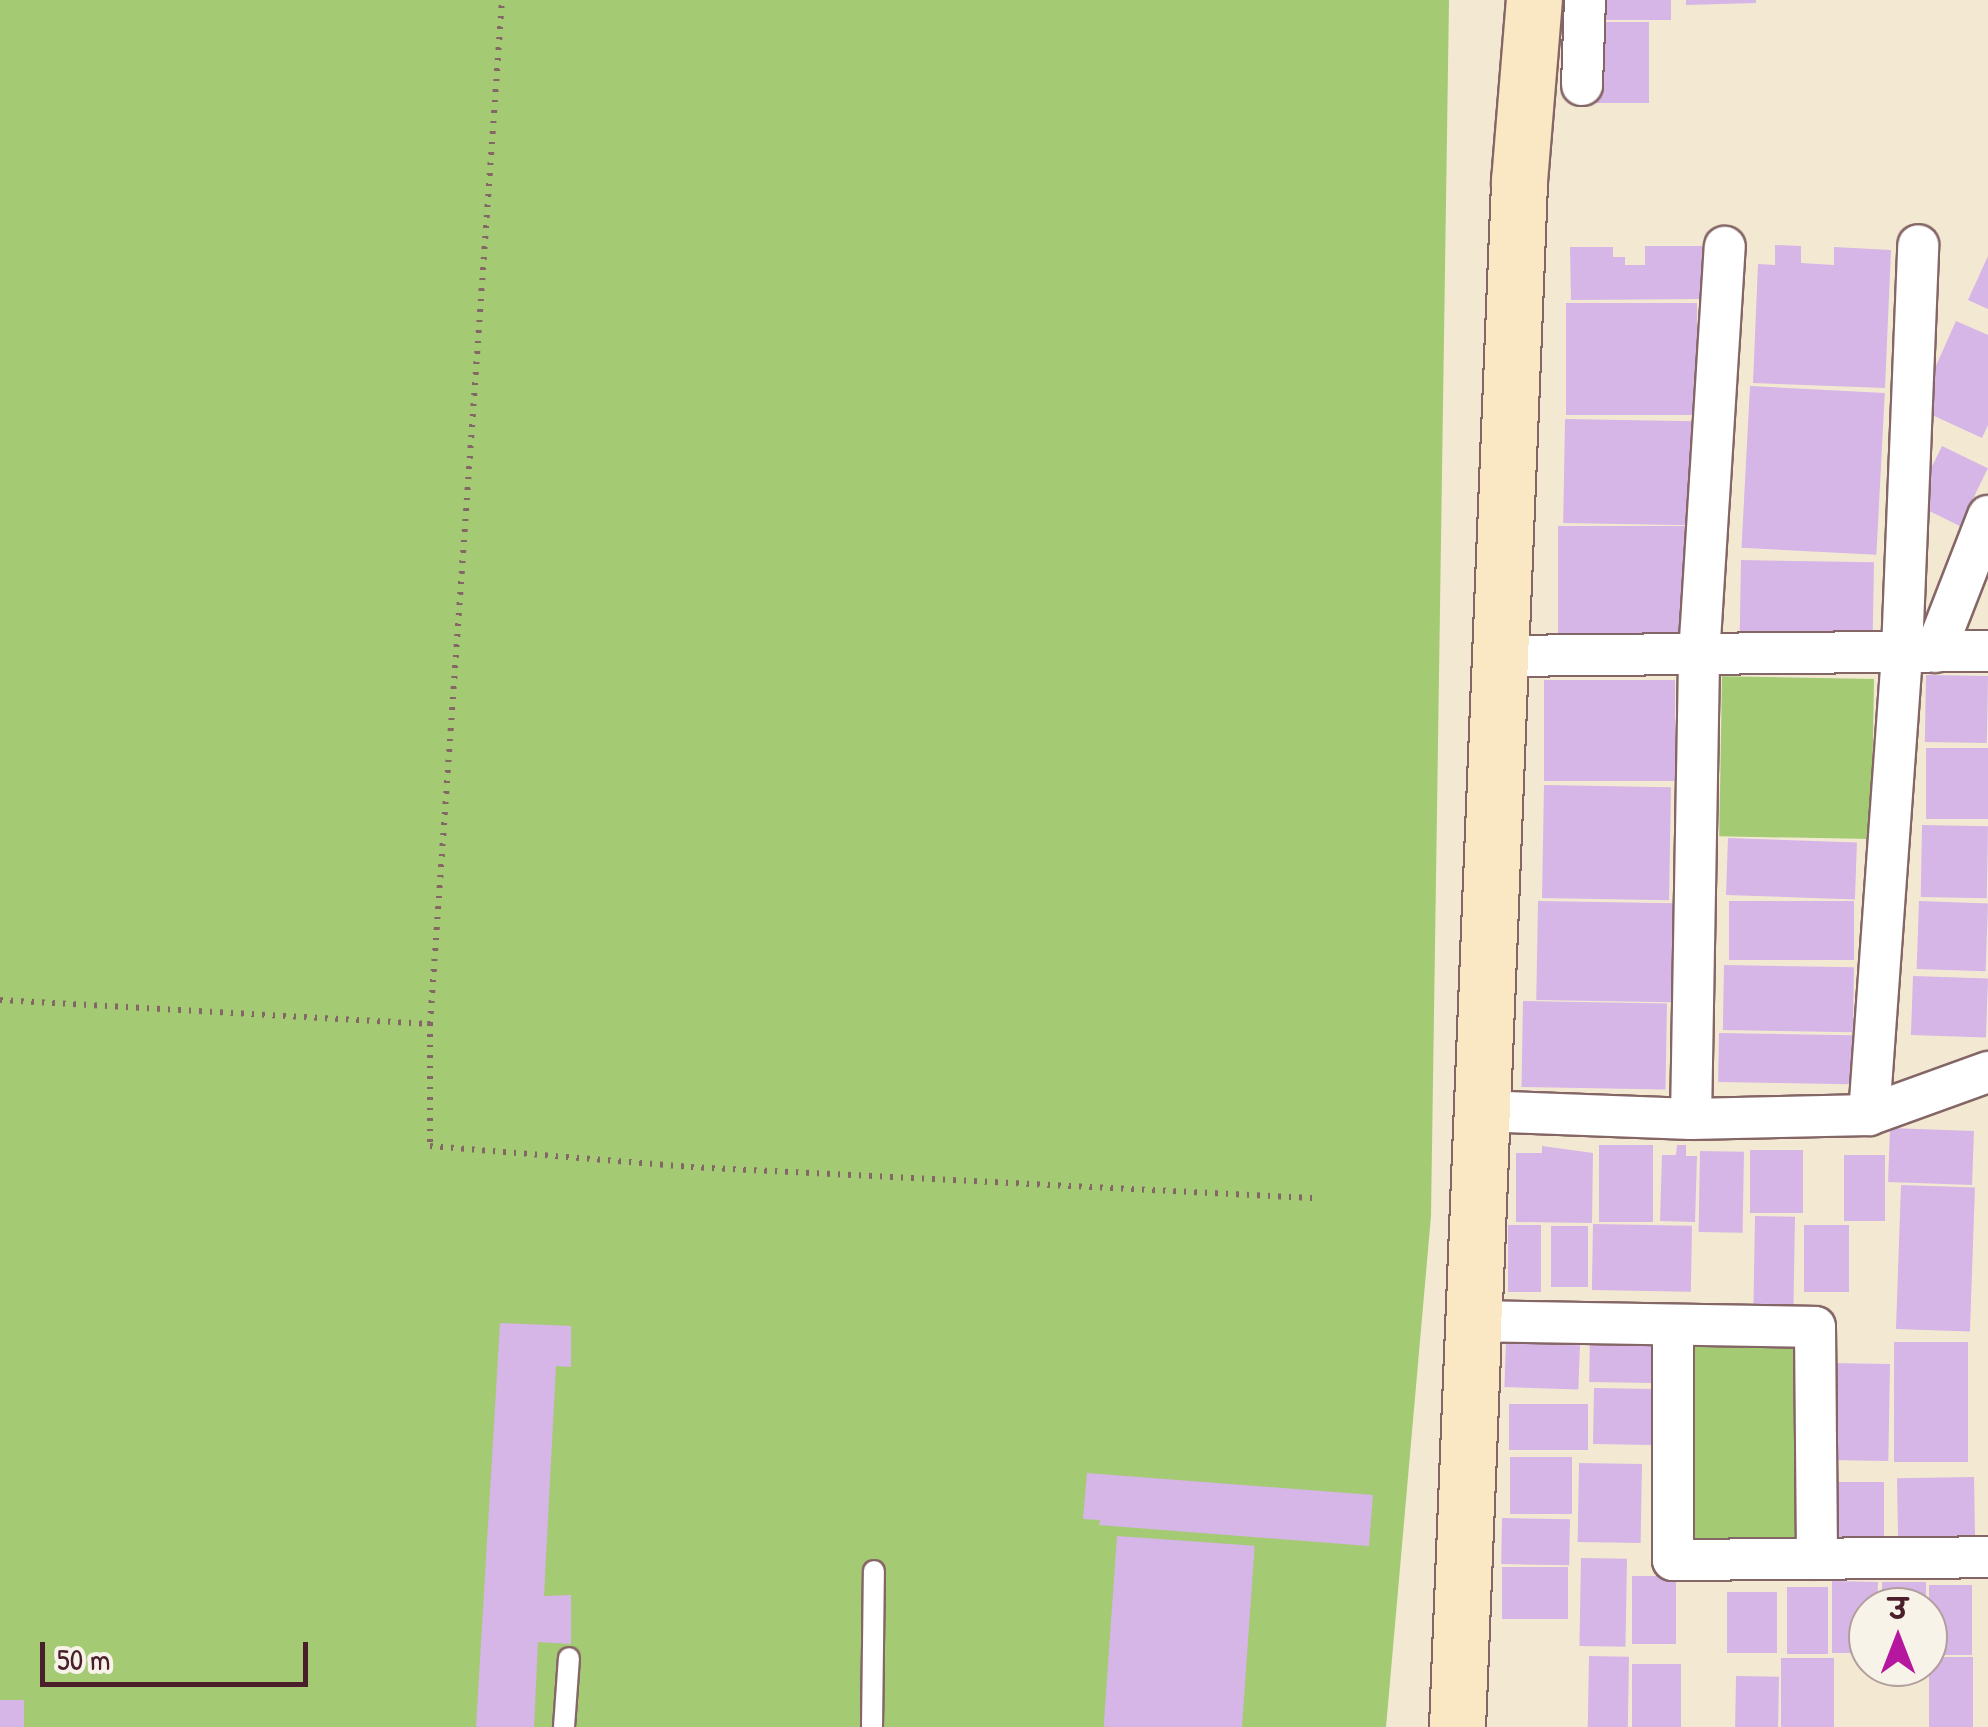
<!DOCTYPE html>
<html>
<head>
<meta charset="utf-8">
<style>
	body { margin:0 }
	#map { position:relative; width:1988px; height:1727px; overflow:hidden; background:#f3e9d3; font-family:"Patrick Hand","Playpen Sans Deva",sans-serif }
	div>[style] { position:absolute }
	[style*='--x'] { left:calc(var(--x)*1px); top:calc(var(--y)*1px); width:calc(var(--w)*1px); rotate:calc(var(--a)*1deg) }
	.green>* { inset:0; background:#a5ca74; transform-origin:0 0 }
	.building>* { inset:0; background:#d6b5e7; transform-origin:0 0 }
	.path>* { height:6px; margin-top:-3px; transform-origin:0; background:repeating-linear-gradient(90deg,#856666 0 2.5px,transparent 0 10.5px) }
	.roads { filter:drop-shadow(2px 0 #856666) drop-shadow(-2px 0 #856666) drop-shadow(0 2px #856666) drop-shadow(0 -2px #856666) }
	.lane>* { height:20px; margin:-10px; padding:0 10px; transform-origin:10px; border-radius:10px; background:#fff }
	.street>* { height:40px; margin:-20px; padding:0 20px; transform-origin:20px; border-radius:20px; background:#fff }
	.secondary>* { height:55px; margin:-27.5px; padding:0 27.5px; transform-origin:27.5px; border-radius:27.5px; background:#fae7c3 }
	span { translate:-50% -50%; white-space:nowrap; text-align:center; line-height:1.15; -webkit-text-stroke:8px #f7f3e8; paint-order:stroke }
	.north { position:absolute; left:1848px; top:1587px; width:100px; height:100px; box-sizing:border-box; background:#f7f3e8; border:2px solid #b29e9c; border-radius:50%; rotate:0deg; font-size:28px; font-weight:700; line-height:40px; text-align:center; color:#4a1f2b }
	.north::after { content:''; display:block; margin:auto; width:35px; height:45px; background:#b5179e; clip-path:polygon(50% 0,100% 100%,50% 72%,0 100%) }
	.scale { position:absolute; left:40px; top:1642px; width:268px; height:45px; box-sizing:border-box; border:5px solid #4a1f2b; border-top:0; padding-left:12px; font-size:30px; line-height:35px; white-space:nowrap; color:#4a1f2b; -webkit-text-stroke:8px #f7f3e8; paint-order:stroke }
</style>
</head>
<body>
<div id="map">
	<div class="green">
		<i style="clip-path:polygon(0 0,1449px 0,1431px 1216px,1386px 1727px,0 1727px)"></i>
		<i style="left:1874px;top:679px;width:160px;height:152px;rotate:91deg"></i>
		<i style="left:1796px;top:1340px;width:202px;height:118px;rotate:87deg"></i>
	</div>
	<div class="building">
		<i style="left:1601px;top:0;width:70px;height:20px"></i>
		<i style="clip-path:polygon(1686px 0,1756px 0,1756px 3px,1686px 5px)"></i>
		<i style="left:1588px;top:22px;width:61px;height:81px"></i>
		<i style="clip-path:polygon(1775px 245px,1801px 246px,1801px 263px,1834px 265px,1834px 247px,1891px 250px,1885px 388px,1753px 383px,1758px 264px,1775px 265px)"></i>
		<i style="clip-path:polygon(1645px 246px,1702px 246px,1703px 299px,1571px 300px,1570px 247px,1613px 247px,1613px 257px,1625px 257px,1625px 265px,1645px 265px)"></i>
		<i style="clip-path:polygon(1988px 256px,1988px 309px,1968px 300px)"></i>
		<i style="left:1566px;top:303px;width:131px;height:112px"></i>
		<i style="clip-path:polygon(1956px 321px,1988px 335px,1988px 425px,1982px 438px,1917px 408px)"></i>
		<i style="left:1750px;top:386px;width:135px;height:162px;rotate:3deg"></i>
		<i style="left:1565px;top:419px;width:128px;height:104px;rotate:1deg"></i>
		<i style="left:1942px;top:446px;width:51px;height:64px;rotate:26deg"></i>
		<i style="left:1691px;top:526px;width:117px;height:133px;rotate:90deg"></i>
		<i style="left:1741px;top:560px;width:133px;height:82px;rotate:1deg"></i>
		<i style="left:1926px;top:675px;width:62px;height:67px;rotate:1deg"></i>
		<i style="left:1675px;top:680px;width:101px;height:131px;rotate:90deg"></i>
		<i style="left:1926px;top:748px;width:62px;height:71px"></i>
		<i style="left:1544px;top:785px;width:127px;height:113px;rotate:1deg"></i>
		<i style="left:1922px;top:825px;width:66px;height:72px;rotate:1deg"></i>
		<i style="left:1728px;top:838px;width:129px;height:57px;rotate:2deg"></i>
		<i style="left:1538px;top:901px;width:135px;height:99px;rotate:1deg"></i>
		<i style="left:1729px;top:901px;width:125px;height:59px"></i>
		<i style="left:1919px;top:901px;width:69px;height:68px;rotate:2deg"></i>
		<i style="left:1724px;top:965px;width:130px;height:65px;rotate:1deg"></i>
		<i style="left:1913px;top:976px;width:75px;height:59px;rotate:2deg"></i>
		<i style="left:1523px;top:1001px;width:144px;height:86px;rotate:1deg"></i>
		<i style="left:1719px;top:1033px;width:133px;height:49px;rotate:1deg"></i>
		<i style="left:1890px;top:1128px;width:84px;height:54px;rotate:2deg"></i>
		<i style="left:1599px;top:1145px;width:54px;height:77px"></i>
		<i style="clip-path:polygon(1677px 1145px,1686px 1145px,1686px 1156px,1697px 1156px,1695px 1222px,1660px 1221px,1662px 1155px,1676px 1155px)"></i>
		<i style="clip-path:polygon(1542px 1146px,1593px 1153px,1592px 1223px,1516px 1222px,1516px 1153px,1542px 1153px)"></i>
		<i style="left:1750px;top:1150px;width:53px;height:63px"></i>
		<i style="left:1700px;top:1151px;width:44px;height:81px;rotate:1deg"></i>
		<i style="left:1844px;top:1155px;width:41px;height:66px"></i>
		<i style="left:1901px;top:1185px;width:74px;height:144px;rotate:2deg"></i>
		<i style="left:1755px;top:1216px;width:40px;height:89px;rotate:1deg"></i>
		<i style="left:1593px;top:1224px;width:99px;height:66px;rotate:1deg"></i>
		<i style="left:1508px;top:1225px;width:33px;height:67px"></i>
		<i style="left:1804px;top:1225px;width:45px;height:67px"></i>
		<i style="left:1551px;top:1226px;width:37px;height:61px"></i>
		<i style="clip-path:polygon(500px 1323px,571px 1326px,571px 1367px,556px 1366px,544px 1596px,571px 1595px,571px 1644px,538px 1642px,534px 1727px,476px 1727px)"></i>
		<i style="left:1590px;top:1334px;width:64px;height:48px;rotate:1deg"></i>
		<i style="left:1506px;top:1342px;width:74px;height:45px;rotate:2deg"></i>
		<i style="left:1894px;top:1342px;width:74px;height:120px"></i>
		<i style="left:1830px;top:1363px;width:60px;height:97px;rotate:1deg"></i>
		<i style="left:1594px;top:1388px;width:61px;height:56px;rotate:1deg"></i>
		<i style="left:1509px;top:1404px;width:79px;height:46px"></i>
		<i style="left:1510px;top:1457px;width:62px;height:57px"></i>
		<i style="left:1579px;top:1463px;width:63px;height:79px;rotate:1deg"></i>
		<i style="clip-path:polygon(1087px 1473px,1373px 1495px,1369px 1546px,1099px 1525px,1100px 1520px,1083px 1519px)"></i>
		<i style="left:1974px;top:1477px;width:63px;height:77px;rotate:89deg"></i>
		<i style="left:1827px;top:1482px;width:57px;height:62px"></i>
		<i style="left:1502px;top:1518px;width:68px;height:46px;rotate:1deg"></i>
		<i style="left:1117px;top:1536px;width:138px;height:191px;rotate:4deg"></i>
		<i style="left:1581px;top:1558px;width:46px;height:88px;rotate:1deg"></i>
		<i style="left:1502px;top:1567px;width:66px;height:52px"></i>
		<i style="left:1632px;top:1576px;width:44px;height:68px"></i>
		<i style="clip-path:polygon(1832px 1581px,1878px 1582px,1877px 1607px,1868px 1607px,1868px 1653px,1832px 1653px)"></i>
		<i style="left:1882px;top:1582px;width:44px;height:25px"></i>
		<i style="left:1929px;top:1585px;width:43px;height:70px"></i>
		<i style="left:1787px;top:1587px;width:41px;height:67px"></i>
		<i style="left:1727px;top:1592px;width:50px;height:61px"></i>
		<i style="left:1589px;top:1656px;width:40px;height:71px;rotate:1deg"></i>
		<i style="left:1929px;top:1657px;width:44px;height:70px"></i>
		<i style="left:1781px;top:1658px;width:53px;height:69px"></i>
		<i style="left:1632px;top:1664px;width:49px;height:63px"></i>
		<i style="left:1736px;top:1676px;width:43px;height:51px;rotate:1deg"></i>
		<i style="left:24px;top:1700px;width:27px;height:24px;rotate:90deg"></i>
	</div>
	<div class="path">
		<i style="--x:0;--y:1000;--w:431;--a:3.2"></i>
		<i style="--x:430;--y:1024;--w:122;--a:90"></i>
		<i style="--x:430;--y:1146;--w:262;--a:4.6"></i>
		<i style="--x:691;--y:1167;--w:622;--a:2.86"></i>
		<i style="--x:430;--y:1024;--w:1027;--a:-85.98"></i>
	</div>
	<div class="roads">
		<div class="lane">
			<i style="--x:564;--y:1727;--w:69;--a:-85.9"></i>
			<i style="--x:872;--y:1727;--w:156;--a:-89.3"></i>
		</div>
		<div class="street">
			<i style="--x:1582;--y:85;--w:85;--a:-88"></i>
			<i style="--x:1935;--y:652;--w:146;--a:-68.7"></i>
			<i style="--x:1501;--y:656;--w:487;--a:-0.6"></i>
			<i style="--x:1480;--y:1111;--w:211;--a:2.2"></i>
			<i style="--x:1691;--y:1119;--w:178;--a:-1.3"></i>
			<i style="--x:1869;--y:1115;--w:127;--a:-19.9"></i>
			<i style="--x:1869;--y:1115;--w:465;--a:-85.9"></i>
			<i style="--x:1902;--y:651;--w:406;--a:-87.7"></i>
			<i style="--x:1691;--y:1119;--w:463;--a:-89"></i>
			<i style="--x:1699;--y:656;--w:410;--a:-86.4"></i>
			<i style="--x:1473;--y:1321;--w:342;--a:1"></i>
			<i style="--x:1815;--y:1327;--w:232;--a:89.5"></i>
			<i style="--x:1673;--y:1325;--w:235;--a:90"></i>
			<i style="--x:1673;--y:1560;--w:315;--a:-0.5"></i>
		</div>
		<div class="secondary">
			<i style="--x:1457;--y:1727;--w:1547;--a:-87.7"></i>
			<i style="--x:1519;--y:181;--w:182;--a:-85.3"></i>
		</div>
	</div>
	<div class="north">उ</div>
	<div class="scale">50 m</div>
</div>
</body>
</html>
